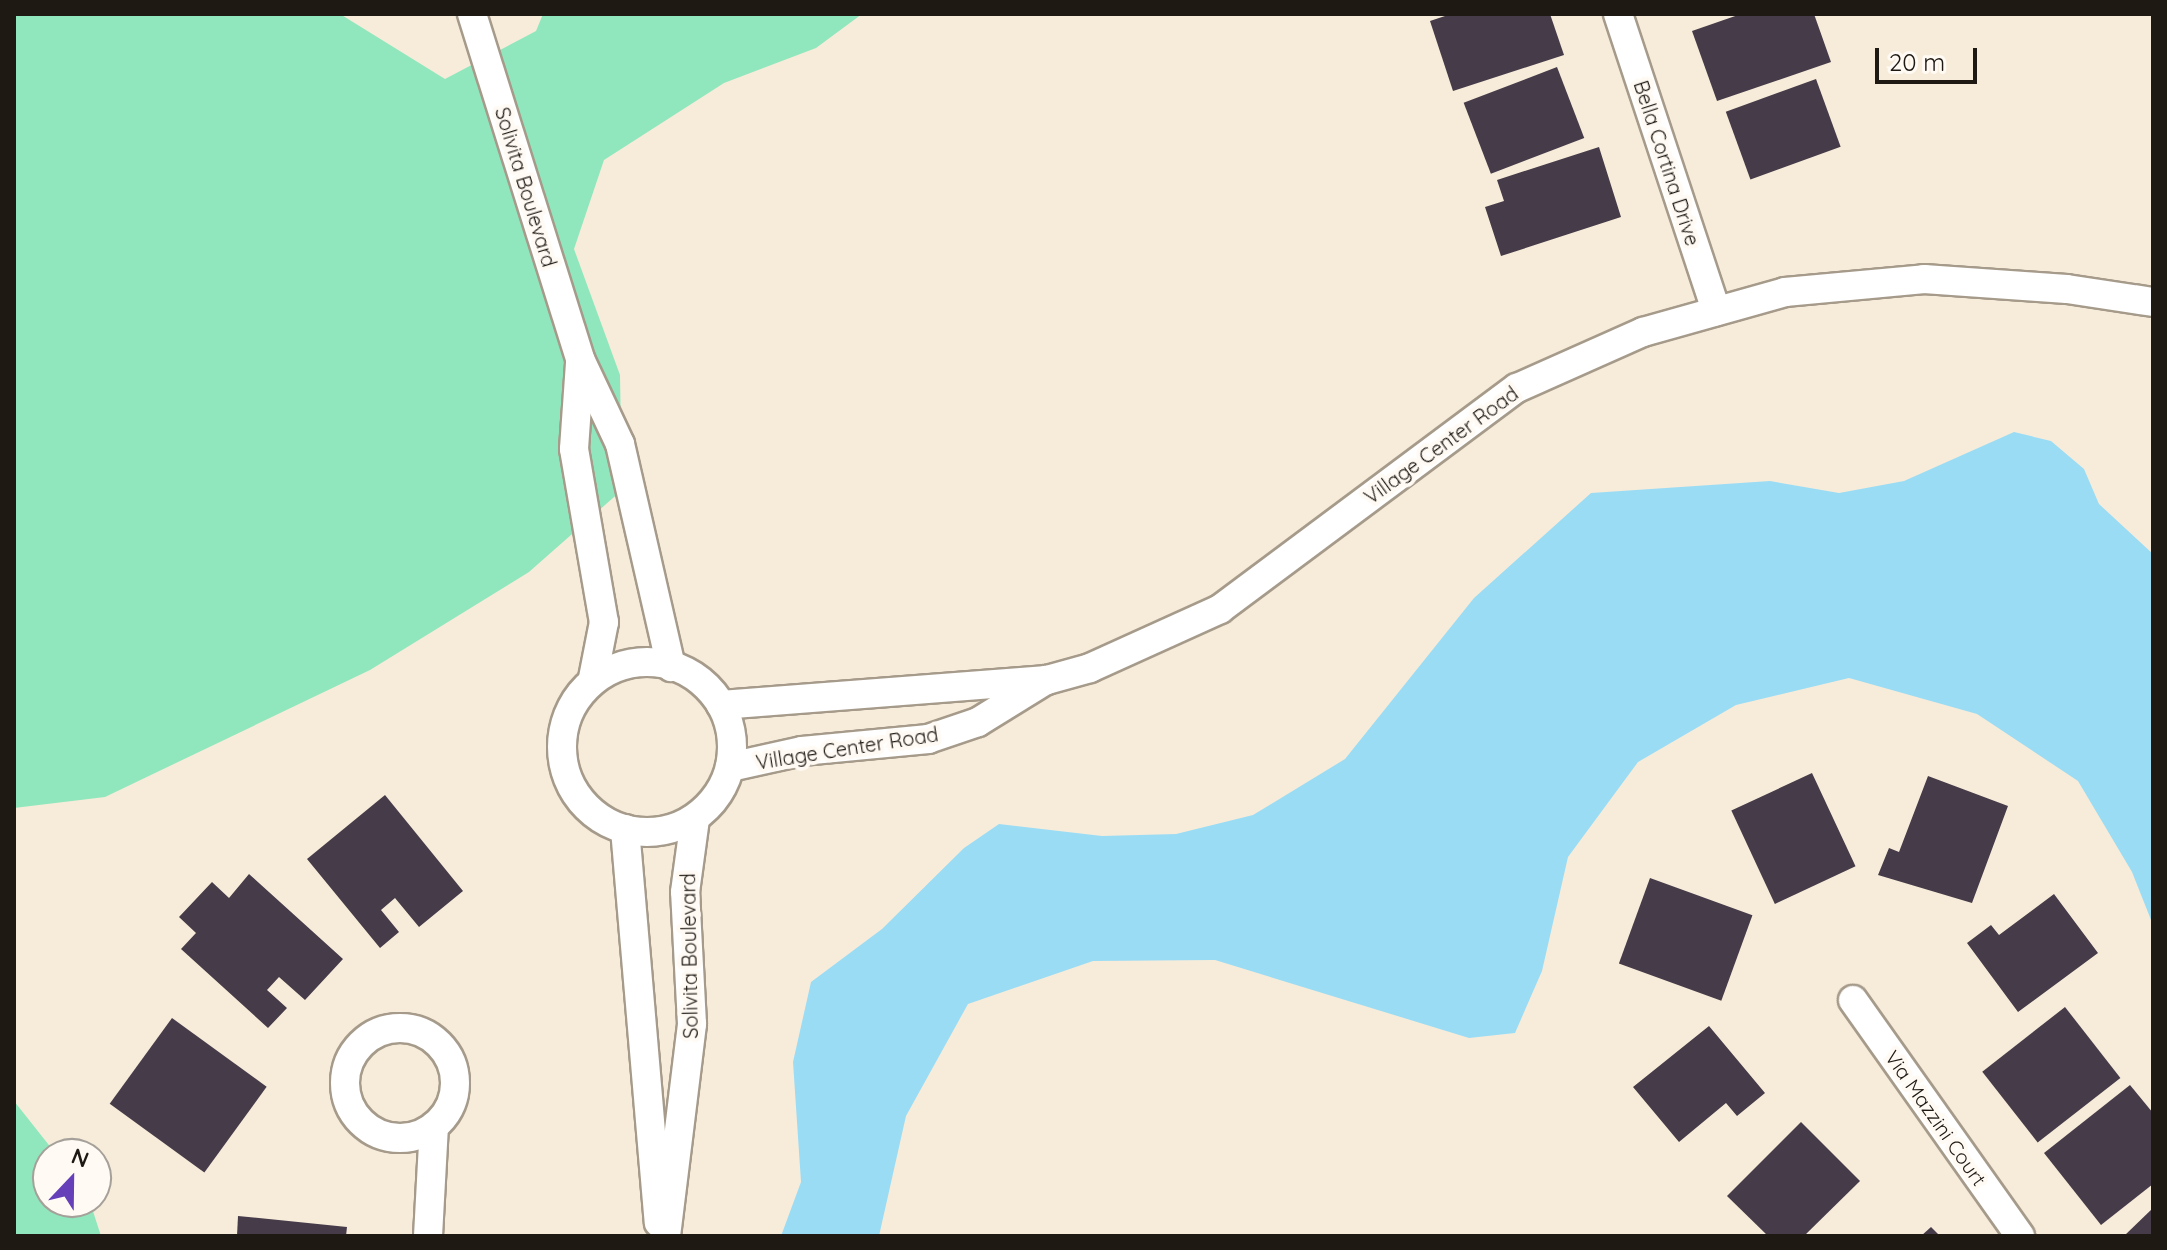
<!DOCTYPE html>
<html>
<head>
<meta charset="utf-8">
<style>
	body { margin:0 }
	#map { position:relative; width:2167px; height:1250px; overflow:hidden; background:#f7ecda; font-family:Quicksand,sans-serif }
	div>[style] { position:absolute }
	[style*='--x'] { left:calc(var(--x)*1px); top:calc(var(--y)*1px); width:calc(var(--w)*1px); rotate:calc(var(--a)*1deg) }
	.green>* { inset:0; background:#90e7bd }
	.water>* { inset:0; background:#9bdcf5 }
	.building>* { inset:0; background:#463b48; transform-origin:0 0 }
	.roads { filter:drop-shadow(2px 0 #a69b8b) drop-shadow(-2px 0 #a69b8b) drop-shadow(0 2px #a69b8b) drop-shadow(0 -2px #a69b8b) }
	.minor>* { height:28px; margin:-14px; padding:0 14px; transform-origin:14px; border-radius:14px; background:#fff }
	.minor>.ring { margin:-14px; padding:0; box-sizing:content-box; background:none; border:28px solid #fff; border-radius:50% }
	span { translate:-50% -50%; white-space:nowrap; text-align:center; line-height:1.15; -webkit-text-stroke:8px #fffaf3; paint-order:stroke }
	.street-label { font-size:20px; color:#1e1913 }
	.frame { position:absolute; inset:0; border:16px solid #1e1913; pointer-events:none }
	.north { position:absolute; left:32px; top:1138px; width:80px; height:80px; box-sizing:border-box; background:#fffaf3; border:2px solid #a5a099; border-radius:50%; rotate:22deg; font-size:22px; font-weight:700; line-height:32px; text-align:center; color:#1e1913 }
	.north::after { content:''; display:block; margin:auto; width:28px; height:36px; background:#6540b8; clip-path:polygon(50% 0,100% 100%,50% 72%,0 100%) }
	.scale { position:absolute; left:1875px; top:48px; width:102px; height:36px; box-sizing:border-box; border:4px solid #1e1913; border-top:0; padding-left:10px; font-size:24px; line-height:28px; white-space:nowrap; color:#1e1913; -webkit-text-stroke:6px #fffaf3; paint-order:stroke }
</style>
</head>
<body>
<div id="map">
	<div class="green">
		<i style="clip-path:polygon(14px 14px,340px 14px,445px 79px,536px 31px,543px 14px,862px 14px,816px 48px,724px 83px,604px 160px,574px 249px,620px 375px,622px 490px,529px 572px,370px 670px,105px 797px,14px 808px)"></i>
		<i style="clip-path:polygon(14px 1101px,56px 1154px,48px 1154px,48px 1202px,90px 1202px,101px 1236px,14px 1236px)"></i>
	</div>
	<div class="water">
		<i style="clip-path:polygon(2014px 432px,2051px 441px,2084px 469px,2099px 504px,2153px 554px,2153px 925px,2132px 872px,2078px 781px,1977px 714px,1849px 678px,1736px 705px,1638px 762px,1568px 857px,1542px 971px,1515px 1033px,1469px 1038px,1215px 960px,1093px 961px,968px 1004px,906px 1116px,879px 1236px,781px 1236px,801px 1182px,793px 1062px,811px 982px,882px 929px,964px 848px,999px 824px,1102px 836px,1176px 834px,1253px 815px,1345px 759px,1474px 598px,1591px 493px,1770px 481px,1839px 493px,1904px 481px)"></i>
	</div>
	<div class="building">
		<i style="clip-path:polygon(1451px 14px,1550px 14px,1564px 55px,1453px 91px,1430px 21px)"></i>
		<i style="clip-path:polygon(1741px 14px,1814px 14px,1831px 62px,1717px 101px,1692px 31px)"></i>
		<i style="left:1557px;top:67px;width:76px;height:100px;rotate:69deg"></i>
		<i style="left:1816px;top:79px;width:72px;height:96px;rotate:70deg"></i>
		<i style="clip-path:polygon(1599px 147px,1621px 217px,1501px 256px,1485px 207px,1504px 201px,1497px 180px)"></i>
		<i style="left:1812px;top:773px;width:103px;height:89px;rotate:65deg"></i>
		<i style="clip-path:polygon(1928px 776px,2008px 806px,1972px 903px,1878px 875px,1889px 848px,1899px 852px)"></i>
		<i style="clip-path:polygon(385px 795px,463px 891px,419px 927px,395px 898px,381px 910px,399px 932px,380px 948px,307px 859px)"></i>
		<i style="clip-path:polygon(249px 874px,343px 959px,305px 1000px,279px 977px,267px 990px,287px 1008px,268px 1028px,181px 949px,196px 933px,179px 917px,212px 882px,229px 898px)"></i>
		<i style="left:1650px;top:878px;width:109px;height:91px;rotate:20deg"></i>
		<i style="clip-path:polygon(2054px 894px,2098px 953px,2018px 1012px,1967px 943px,1991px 925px,1999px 935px)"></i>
		<i style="left:2065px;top:1007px;width:90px;height:105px;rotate:52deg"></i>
		<i style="left:172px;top:1018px;width:117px;height:106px;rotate:36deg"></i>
		<i style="clip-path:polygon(1709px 1026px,1765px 1093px,1737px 1116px,1726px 1103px,1679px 1142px,1633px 1087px)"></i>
		<i style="clip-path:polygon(2130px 1085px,2153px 1113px,2153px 1184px,2101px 1225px,2044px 1153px)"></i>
		<i style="clip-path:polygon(1801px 1122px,1860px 1181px,1804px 1236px,1768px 1236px,1727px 1196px)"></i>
		<i style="clip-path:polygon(2153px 1208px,2153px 1236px,2124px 1236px)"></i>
		<i style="clip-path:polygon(238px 1216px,347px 1227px,346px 1236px,237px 1236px)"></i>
		<i style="clip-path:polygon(1931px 1227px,1940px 1236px,1921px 1236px)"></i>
	</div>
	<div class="roads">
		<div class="minor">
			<i style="--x:472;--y:14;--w:362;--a:72.6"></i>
			<i style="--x:580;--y:359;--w:94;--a:64.8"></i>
			<i style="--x:620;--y:444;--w:229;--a:77.1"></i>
			<i style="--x:1618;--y:14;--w:313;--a:71.7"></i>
			<i style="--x:580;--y:363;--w:86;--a:94"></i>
			<i style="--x:574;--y:449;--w:176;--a:80.2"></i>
			<i style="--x:604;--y:622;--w:57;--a:101.1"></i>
			<i class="ring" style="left:562px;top:662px;width:142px;height:142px"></i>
			<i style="--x:721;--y:705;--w:327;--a:-4.4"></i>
			<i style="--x:1047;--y:680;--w:45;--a:-15.6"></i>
			<i style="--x:1090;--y:668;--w:143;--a:-24.4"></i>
			<i style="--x:1220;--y:609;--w:370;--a:-36.7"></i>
			<i style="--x:1517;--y:388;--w:138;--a:-24"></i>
			<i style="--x:1643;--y:332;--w:148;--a:-15.7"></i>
			<i style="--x:1785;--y:292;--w:140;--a:-5.3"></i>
			<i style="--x:1924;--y:279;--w:143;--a:4"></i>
			<i style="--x:2067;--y:289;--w:87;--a:8.6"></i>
			<i style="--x:730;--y:767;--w:74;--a:-12.5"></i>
			<i style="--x:802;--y:751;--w:127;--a:-5.4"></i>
			<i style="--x:928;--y:739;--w:53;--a:-18.8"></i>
			<i style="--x:978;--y:722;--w:80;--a:-31.7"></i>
			<i style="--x:625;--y:829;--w:395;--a:85.1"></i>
			<i style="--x:1853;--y:1000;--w:289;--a:54.7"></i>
			<i class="ring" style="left:345px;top:1028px;width:82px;height:82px"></i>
			<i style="--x:428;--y:1236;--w:110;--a:-86.9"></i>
			<i style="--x:666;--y:1236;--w:214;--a:-83"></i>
			<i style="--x:692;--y:1024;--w:132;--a:-93"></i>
			<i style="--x:685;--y:892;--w:74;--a:-82.2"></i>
		</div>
	</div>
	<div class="street-label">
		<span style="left:1667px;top:163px;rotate:72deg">Bella Cortina Drive</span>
		<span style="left:526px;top:187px;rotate:73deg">Solivita Boulevard</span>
		<span style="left:1441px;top:445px;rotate:-36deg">Village Center Road</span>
		<span style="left:847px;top:748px;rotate:-9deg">Village Center Road</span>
		<span style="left:689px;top:956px;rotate:-91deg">Solivita Boulevard</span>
		<span style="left:1936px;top:1118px;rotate:55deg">Via Mazzini Court</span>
	</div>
	<div class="frame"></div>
	<div class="north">N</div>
	<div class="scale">20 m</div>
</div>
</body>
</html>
